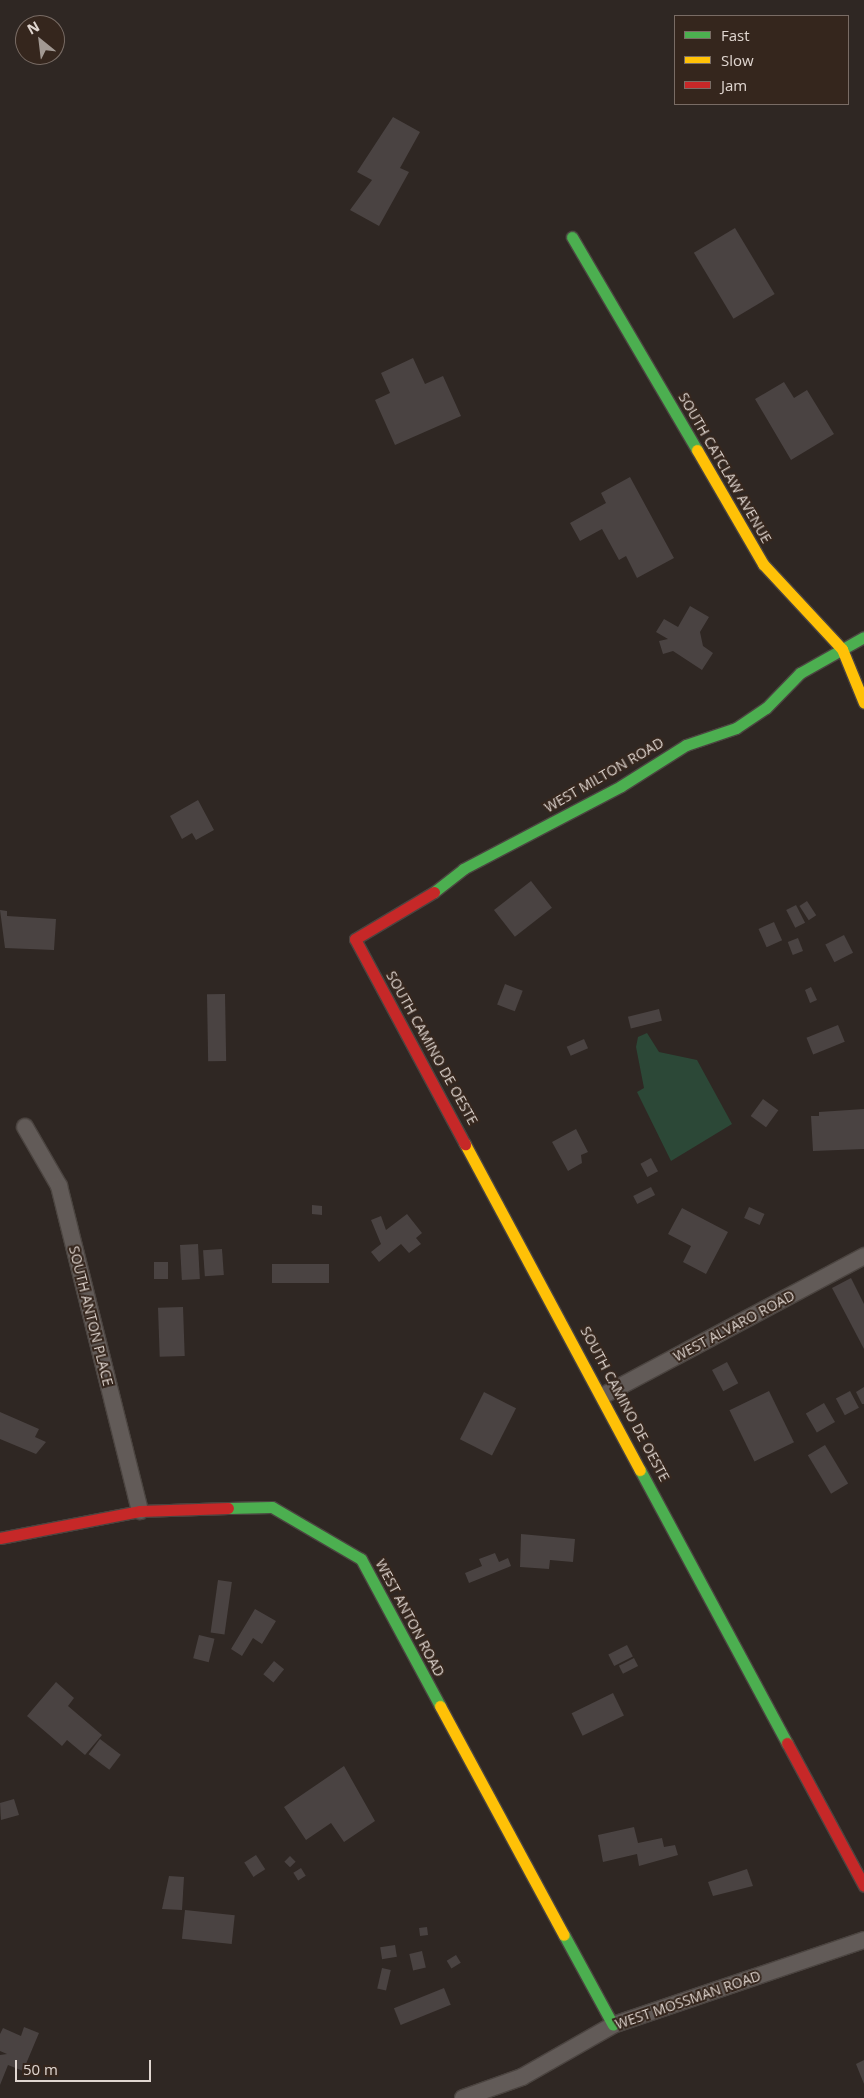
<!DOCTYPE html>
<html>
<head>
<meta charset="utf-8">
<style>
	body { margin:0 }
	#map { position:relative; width:864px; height:2098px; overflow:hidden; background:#2f2723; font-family:"Open Sans",sans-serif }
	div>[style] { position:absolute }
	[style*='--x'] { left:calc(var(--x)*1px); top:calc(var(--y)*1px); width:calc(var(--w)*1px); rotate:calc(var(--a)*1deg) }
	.green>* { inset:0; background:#2c4837 }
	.building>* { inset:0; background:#4a4342; transform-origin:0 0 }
	.roads { filter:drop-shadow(1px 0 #4b4440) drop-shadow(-1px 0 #4b4440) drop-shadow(0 1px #4b4440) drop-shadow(0 -1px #4b4440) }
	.street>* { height:16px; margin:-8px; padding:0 8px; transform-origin:8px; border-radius:8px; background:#625b58 }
	.fast>* { height:11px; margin:-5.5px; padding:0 5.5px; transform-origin:5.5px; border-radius:5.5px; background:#4caf50 }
	.slow>* { height:11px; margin:-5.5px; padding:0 5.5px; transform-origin:5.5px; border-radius:5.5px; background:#ffc107 }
	.jam>* { height:11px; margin:-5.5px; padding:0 5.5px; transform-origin:5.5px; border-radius:5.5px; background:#c62828 }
	span { translate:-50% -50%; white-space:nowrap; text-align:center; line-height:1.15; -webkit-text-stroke:4px #35261d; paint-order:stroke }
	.street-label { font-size:14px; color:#e0d6d0 }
	.legend { position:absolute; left:674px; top:15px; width:175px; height:90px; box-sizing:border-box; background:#35261d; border:1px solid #796c65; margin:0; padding:6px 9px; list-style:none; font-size:15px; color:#e0d6d0 }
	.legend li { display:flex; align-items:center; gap:10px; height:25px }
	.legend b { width:25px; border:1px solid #796c65 }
	.north { position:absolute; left:15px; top:15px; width:50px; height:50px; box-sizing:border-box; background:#35261d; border:1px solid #796c65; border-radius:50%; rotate:331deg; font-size:14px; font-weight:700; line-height:20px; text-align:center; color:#e0d6d0 }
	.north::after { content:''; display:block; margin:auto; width:18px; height:22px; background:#a29993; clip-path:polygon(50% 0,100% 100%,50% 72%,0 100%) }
	.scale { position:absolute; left:15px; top:2060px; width:136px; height:22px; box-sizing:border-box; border:2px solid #e0d6d0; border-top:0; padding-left:6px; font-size:15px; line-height:18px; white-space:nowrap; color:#e0d6d0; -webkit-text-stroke:4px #35261d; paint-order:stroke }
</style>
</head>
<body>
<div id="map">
	<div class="green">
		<i style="clip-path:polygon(647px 1033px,659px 1052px,697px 1060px,732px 1124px,671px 1161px,637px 1092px,644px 1088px,636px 1047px,638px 1037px)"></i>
	</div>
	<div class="building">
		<i style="clip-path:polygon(393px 117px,420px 132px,400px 168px,409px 172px,379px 226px,350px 210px,372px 180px,357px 172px)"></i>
		<i style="left:735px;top:228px;width:77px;height:48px;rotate:59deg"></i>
		<i style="clip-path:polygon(413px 358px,425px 384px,443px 376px,461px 416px,395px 445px,375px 400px,390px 393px,381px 373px)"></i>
		<i style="clip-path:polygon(784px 382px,794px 398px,807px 390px,834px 434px,791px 460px,755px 399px)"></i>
		<i style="clip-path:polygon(630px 477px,674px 558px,637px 578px,626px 556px,619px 560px,602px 529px,580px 541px,570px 523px,606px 503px,601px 493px)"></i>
		<i style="clip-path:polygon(690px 606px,709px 617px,700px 632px,703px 646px,713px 653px,702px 670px,673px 651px,663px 654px,659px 641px,668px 639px,656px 632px,664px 619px,678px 627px)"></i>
		<i style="clip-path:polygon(198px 800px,214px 830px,196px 840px,192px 833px,182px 839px,170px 816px)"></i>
		<i style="left:531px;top:881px;width:34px;height:47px;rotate:52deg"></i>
		<i style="left:807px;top:901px;width:17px;height:9px;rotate:57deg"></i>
		<i style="left:796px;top:905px;width:20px;height:11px;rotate:63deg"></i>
		<i style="clip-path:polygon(0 910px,7px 911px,7px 916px,56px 919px,54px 950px,5px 948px)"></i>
		<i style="left:774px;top:922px;width:20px;height:17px;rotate:66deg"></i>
		<i style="left:844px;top:935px;width:20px;height:21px;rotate:63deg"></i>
		<i style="left:798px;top:938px;width:14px;height:11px;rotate:69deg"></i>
		<i style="left:505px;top:984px;width:19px;height:22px;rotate:21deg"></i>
		<i style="clip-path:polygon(811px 987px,817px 1000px,810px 1003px,805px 990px)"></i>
		<i style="left:225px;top:994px;width:67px;height:18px;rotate:89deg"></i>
		<i style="left:659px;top:1009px;width:12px;height:32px;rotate:76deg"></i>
		<i style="left:838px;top:1025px;width:18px;height:34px;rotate:68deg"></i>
		<i style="left:584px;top:1039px;width:10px;height:19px;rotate:66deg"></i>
		<i style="left:763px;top:1099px;width:19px;height:21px;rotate:36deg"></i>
		<i style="clip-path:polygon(864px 1109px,864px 1149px,813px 1151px,811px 1116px,819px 1116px,819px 1112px)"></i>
		<i style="clip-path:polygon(576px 1129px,588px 1152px,581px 1155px,582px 1163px,568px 1171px,552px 1142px)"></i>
		<i style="left:651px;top:1158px;width:15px;height:12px;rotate:62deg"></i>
		<i style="left:651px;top:1187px;width:9px;height:20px;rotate:63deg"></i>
		<i style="clip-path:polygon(312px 1205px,322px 1206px,322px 1215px,312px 1214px)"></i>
		<i style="left:749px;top:1207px;width:17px;height:12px;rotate:24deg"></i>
		<i style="clip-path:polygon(682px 1208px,728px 1232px,706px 1274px,683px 1262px,691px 1246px,668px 1234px)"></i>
		<i style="clip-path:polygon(407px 1214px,422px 1233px,416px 1238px,421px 1244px,409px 1253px,401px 1244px,379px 1262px,371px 1252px,381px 1244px,371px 1220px,381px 1216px,386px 1230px)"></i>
		<i style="left:198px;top:1244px;width:35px;height:18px;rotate:87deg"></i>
		<i style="left:222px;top:1249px;width:26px;height:19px;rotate:86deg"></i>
		<i style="left:154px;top:1262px;width:14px;height:17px"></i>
		<i style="left:272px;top:1264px;width:57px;height:19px"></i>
		<i style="clip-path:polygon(851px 1278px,864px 1304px,864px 1349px,832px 1288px)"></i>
		<i style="left:183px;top:1307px;width:49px;height:25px;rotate:88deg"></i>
		<i style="left:727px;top:1362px;width:24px;height:17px;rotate:62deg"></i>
		<i style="clip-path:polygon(864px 1387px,864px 1404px,862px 1404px,856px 1392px)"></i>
		<i style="left:769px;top:1391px;width:57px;height:44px;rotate:64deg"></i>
		<i style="left:850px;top:1391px;width:19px;height:16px;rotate:62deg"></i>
		<i style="left:484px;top:1392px;width:36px;height:53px;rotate:27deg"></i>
		<i style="left:824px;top:1403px;width:22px;height:21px;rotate:60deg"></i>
		<i style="clip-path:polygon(0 1412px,39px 1429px,35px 1437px,46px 1442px,36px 1454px,0 1439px)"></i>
		<i style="left:825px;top:1445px;width:45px;height:20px;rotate:59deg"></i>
		<i style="clip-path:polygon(521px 1534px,575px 1539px,573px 1562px,550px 1560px,549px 1569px,520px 1567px)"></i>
		<i style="clip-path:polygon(495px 1553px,499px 1562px,508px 1558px,511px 1566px,469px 1583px,465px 1573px,482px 1566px,479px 1559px)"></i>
		<i style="left:218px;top:1580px;width:14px;height:53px;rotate:8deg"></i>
		<i style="clip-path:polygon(255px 1609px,276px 1621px,262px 1644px,253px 1638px,242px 1656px,231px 1649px)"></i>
		<i style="left:199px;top:1635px;width:16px;height:24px;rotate:14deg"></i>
		<i style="left:627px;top:1645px;width:13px;height:21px;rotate:63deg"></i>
		<i style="left:634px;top:1658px;width:9px;height:17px;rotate:63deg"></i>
		<i style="left:274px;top:1661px;width:13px;height:17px;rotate:39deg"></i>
		<i style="clip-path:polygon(56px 1682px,74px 1698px,68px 1706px,102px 1735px,85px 1755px,67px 1740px,62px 1746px,27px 1716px)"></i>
		<i style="left:613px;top:1693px;width:25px;height:46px;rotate:64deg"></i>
		<i style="left:100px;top:1739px;width:26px;height:19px;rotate:37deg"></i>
		<i style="clip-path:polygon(344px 1766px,375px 1821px,344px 1842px,331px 1823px,306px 1840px,284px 1807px)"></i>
		<i style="clip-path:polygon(14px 1799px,19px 1815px,1px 1820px,0 1803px)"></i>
		<i style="clip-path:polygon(634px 1827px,638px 1843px,662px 1838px,664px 1847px,675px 1845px,678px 1855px,639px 1866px,637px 1854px,603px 1862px,598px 1835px)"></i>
		<i style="left:256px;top:1855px;width:17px;height:14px;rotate:57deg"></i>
		<i style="left:290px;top:1856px;width:8px;height:8px;rotate:45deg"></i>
		<i style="left:301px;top:1868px;width:9px;height:9px;rotate:58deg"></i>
		<i style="clip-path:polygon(747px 1869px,753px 1886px,713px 1896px,708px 1882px)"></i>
		<i style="clip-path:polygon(169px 1876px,184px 1877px,182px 1910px,162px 1909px)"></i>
		<i style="left:185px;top:1910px;width:50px;height:29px;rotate:6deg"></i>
		<i style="left:427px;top:1927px;width:8px;height:8px;rotate:83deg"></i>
		<i style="left:395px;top:1945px;width:12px;height:15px;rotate:81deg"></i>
		<i style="left:422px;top:1951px;width:17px;height:13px;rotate:77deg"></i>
		<i style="left:456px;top:1955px;width:9px;height:11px;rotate:58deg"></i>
		<i style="left:382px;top:1968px;width:9px;height:21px;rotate:13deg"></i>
		<i style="left:444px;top:1988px;width:18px;height:54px;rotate:68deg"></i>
		<i style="clip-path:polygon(24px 2027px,39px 2033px,23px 2071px,8px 2065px,0 2085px,0 2055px,7px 2054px,0 2051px,0 2034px,3px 2028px,21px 2036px)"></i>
		<i style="clip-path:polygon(864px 2060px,864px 2084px,856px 2064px)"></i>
	</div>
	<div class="roads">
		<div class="street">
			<i style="--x:25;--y:1127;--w:68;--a:60"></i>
			<i style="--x:59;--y:1186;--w:335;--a:76"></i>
			<i style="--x:604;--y:1395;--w:295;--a:-28.1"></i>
			<i style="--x:463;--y:2098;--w:63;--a:-19.6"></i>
			<i style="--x:522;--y:2077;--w:105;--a:-29.7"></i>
			<i style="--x:613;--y:2025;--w:265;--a:-18.7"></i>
		</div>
		<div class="fast">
			<i style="--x:572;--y:237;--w:247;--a:59.6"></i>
			<i style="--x:434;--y:892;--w:37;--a:-38"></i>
			<i style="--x:463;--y:869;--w:178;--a:-27.7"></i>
			<i style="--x:621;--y:786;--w:77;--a:-32.2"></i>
			<i style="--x:686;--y:745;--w:53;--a:-18.8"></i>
			<i style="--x:736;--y:728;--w:36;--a:-34"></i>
			<i style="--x:766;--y:708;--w:49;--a:-45.8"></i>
			<i style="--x:800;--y:673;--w:73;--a:-29.4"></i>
			<i style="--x:640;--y:1470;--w:310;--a:61.7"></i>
			<i style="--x:228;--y:1508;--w:44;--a:-1.3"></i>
			<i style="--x:272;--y:1507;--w:103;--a:30.3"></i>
			<i style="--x:361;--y:1559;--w:167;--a:61.7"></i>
			<i style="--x:564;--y:1935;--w:102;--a:61.4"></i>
		</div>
		<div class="slow">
			<i style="--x:697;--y:450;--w:132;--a:59.9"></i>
			<i style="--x:763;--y:564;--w:116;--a:47.1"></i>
			<i style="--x:842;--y:649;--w:58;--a:67.8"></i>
			<i style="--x:465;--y:1144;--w:370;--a:61.8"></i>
			<i style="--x:440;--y:1706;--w:260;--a:61.6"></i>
		</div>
		<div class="jam">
			<i style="--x:434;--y:892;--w:92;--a:149.3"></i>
			<i style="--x:355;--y:939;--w:233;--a:61.8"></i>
			<i style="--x:0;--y:1538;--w:143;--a:-10.9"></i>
			<i style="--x:140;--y:1511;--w:88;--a:-2"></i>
			<i style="--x:787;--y:1743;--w:162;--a:61.7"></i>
		</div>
	</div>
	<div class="street-label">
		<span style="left:725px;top:468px;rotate:60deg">SOUTH CATCLAW AVENUE</span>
		<span style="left:604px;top:775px;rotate:-30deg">WEST MILTON ROAD</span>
		<span style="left:432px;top:1048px;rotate:61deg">SOUTH CAMINO DE OESTE</span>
		<span style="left:91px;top:1316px;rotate:76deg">SOUTH ANTON PLACE</span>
		<span style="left:734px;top:1326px;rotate:-28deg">WEST ALVARO ROAD</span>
		<span style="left:625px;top:1404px;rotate:62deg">SOUTH CAMINO DE OESTE</span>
		<span style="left:410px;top:1618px;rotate:62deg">WEST ANTON ROAD</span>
		<span style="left:688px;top:2000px;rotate:-19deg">WEST MOSSMAN ROAD</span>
	</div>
	<ul class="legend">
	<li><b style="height:6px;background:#4caf50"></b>Fast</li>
	<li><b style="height:6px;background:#ffc107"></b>Slow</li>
	<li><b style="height:6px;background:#c62828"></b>Jam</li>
	</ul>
	<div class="north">N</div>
	<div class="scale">50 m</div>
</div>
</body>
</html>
